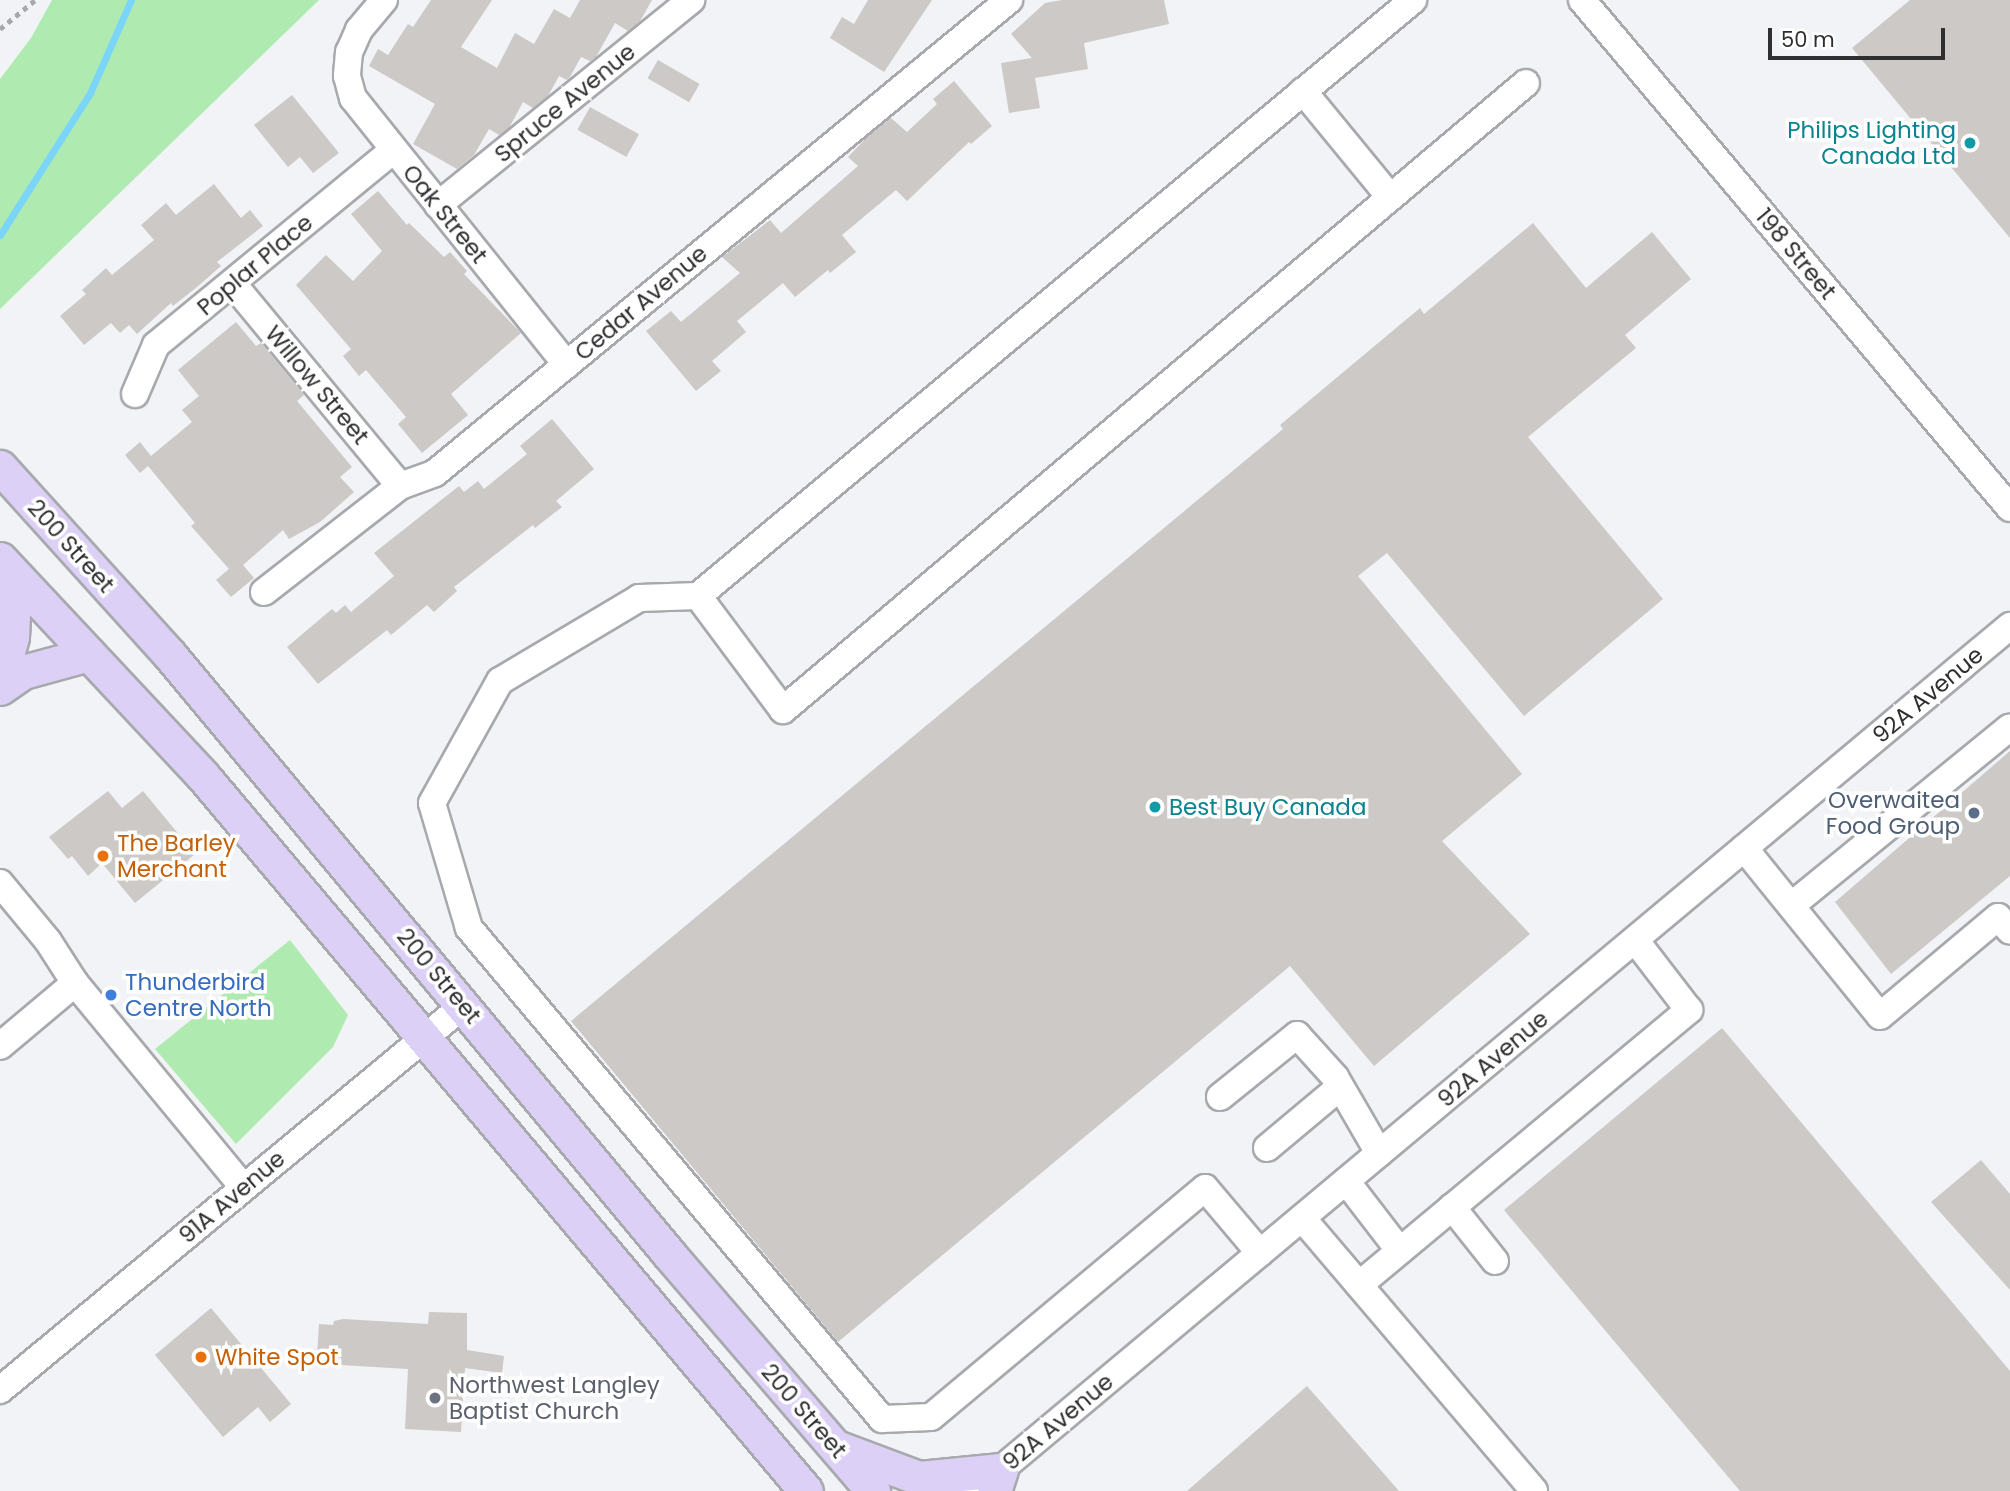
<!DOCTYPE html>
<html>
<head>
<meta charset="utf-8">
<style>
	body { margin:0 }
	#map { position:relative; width:2010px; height:1491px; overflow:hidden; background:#f1f3f7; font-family:Poppins,sans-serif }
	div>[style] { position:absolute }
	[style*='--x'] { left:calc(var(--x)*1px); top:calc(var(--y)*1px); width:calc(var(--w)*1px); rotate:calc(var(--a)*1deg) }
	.green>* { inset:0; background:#afebb0 }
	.stream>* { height:7px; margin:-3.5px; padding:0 3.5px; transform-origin:3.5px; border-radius:3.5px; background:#7bd5f8 }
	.building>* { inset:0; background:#ccc9c6; transform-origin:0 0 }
	.path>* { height:4.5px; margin-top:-2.25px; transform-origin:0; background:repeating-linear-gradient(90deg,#a6a8ab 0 5px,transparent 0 10px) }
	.roads { filter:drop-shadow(2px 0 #a7a9ad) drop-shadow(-2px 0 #a7a9ad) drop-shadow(0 2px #a7a9ad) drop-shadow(0 -2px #a7a9ad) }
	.minor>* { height:26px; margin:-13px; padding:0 13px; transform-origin:13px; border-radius:13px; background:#fff }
	.major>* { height:33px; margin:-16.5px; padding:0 16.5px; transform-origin:16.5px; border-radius:16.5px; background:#ddd0f6 }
	.dots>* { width:19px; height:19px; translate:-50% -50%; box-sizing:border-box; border:4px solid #fff; border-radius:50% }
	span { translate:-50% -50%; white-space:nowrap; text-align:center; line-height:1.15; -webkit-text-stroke:7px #fff; paint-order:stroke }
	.street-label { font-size:23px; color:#2e2f31 }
	.culture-label { font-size:23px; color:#0d838f }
	.right { translate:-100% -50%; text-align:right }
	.left { translate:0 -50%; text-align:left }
	.service-label { font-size:23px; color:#4e5e75 }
	.food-label { font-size:23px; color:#c56008 }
	.shop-label { font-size:23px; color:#366cbe }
	.worship-label { font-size:23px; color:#5b616d }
	.scale { position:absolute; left:1768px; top:28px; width:177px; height:32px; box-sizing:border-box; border:4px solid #2e2f31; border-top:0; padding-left:9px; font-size:21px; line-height:24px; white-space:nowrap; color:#2e2f31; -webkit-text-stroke:5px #fff; paint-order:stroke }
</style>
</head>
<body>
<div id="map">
	<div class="green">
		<i style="clip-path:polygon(52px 0,319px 0,0 309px,0 79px,31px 38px)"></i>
		<i style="clip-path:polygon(290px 940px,348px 1015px,333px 1047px,236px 1144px,155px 1049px)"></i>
	</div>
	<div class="stream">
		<i style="--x:0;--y:235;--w:168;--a:-57.6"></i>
		<i style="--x:90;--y:93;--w:102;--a:-66.2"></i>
	</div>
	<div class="building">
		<i style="clip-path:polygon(431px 0,492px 0,461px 47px,497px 68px,515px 33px,534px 44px,554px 9px,570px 18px,580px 0,652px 0,640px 21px,628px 31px,615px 23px,596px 57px,590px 61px,581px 57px,570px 77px,567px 80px,559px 76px,548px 96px,533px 108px,523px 102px,509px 128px,499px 135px,489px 129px,474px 155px,457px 169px,413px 144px,435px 104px,369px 66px,378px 49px,388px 55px,408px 24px,413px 27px)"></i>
		<i style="clip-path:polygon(868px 0,932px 0,884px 72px,830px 38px,842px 17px,854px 24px)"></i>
		<i style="clip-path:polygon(1062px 0,1164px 0,1169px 24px,1084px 43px,1088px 69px,1035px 78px,1040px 108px,1009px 113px,1001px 63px,1032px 58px,1011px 34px,1045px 3px)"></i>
		<i style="clip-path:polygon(1910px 0,2010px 0,2010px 238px,1852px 48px)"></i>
		<i style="left:658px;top:60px;width:48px;height:21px;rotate:30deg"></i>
		<i style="clip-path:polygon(954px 81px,992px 126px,971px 144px,969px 142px,907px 201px,896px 190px,842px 235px,856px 252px,830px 273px,828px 270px,795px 297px,783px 283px,737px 321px,746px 332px,712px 361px,721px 371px,696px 391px,646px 331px,671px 311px,681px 322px,740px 273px,722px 257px,770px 220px,781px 233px,858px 166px,848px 157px,867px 137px,891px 118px,907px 132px,937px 104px,933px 99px)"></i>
		<i style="clip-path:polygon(292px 95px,339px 153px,313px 173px,300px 157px,288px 167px,254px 125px)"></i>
		<i style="left:590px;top:107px;width:56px;height:26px;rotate:29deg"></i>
		<i style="clip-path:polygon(214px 184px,241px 218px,250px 210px,263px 226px,217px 262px,221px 266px,197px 287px,173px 306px,171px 303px,137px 334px,129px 325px,120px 333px,111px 323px,84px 345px,60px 316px,86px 294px,82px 290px,106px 268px,112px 275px,154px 240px,141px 225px,166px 203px,176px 215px)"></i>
		<i style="clip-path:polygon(378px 191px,407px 225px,409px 223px,444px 257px,450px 252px,467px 271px,464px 274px,521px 333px,451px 394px,468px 415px,422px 453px,398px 424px,406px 417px,366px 370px,359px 376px,343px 356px,351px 349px,296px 285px,326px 255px,353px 281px,382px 251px,351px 214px)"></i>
		<i style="clip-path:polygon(1533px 223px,1586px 288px,1652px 232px,1691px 279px,1625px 335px,1636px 348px,1528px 437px,1663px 599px,1524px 716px,1387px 553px,1358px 576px,1522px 774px,1442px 841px,1530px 934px,1374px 1066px,1290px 966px,838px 1342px,571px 1021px,1283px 429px,1280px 425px,1420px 308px,1424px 314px)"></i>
		<i style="clip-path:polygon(236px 322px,256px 346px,261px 343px,304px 395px,297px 401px,352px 467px,340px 477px,354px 492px,320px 522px,289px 539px,283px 530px,243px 565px,254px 578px,231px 597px,216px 580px,229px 569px,191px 526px,195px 523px,148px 466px,140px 473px,125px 455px,140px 442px,151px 456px,192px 422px,182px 410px,199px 396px,178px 370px)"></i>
		<i style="clip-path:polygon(552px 419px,594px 469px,556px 501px,562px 507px,535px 528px,533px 525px,454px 587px,457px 591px,434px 612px,427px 605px,391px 635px,387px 630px,318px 684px,287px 647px,332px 609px,336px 613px,345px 605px,351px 612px,394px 576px,374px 553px,459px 486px,464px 492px,478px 481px,484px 489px,527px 454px,520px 446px)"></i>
		<i style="clip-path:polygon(2010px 751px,2010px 876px,1891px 974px,1835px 902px)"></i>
		<i style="clip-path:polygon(108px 791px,122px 808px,143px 791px,195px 854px,135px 903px,102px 863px,88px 876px,72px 856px,68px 859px,49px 837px)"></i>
		<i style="clip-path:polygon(1722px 1028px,2010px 1371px,2010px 1491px,1740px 1491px,1504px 1210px)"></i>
		<i style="clip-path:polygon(1981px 1160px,2010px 1194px,2010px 1290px,1931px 1202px)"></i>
		<i style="clip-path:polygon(211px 1308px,291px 1404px,270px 1422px,258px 1407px,223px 1437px,155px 1355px)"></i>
		<i style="clip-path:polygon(429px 1312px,467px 1313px,467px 1350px,504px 1356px,502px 1373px,465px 1368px,461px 1432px,405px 1429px,408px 1369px,341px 1365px,341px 1358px,317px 1357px,319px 1324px,333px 1325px,334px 1321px,343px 1319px,428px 1324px)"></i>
		<i style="clip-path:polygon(1307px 1386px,1399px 1491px,1187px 1491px)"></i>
	</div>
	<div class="path">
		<i style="--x:0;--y:29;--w:45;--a:-39.6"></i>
	</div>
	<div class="roads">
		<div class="minor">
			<i style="--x:384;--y:0;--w:39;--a:130"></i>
			<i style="--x:359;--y:30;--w:24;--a:114"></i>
			<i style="--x:349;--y:52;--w:24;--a:95"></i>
			<i style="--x:347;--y:76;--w:23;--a:75"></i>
			<i style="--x:353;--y:98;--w:342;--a:51.3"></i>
			<i style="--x:1582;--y:0;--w:664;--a:49.89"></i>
			<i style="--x:1303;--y:91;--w:137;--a:50.6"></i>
			<i style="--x:438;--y:205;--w:326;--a:-39"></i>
			<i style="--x:233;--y:284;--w:262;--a:50.4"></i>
			<i style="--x:135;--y:394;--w:53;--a:-66.8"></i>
			<i style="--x:156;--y:345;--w:307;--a:-39.4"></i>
			<i style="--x:264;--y:592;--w:172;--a:-37.9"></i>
			<i style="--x:400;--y:486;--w:37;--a:-20"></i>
			<i style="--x:435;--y:473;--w:744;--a:-39.49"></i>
			<i style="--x:698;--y:596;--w:142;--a:53.3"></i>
			<i style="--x:783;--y:710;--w:972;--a:-40.16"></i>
			<i style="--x:1744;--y:848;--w:216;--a:51"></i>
			<i style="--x:1880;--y:1016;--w:154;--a:-40"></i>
			<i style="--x:1998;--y:917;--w:18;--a:49"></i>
			<i style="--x:0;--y:883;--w:75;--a:50.4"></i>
			<i style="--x:48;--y:941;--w:50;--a:57.3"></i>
			<i style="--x:75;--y:983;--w:264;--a:50.5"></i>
			<i style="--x:1792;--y:905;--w:281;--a:-39.2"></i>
			<i style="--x:0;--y:1046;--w:98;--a:-40"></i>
			<i style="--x:1220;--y:1097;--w:99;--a:-38.8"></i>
			<i style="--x:1297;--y:1035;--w:57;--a:47.9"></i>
			<i style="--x:1335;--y:1077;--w:88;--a:59.9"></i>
			<i style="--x:1267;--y:1148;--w:95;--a:-39.9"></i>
			<i style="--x:1346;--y:1181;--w:88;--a:52.4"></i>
			<i style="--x:1452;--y:1207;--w:69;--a:51.5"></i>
			<i style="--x:1302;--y:1218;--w:358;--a:49.6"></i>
			<i style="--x:1260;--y:1253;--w:85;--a:-130.2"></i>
			<i style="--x:1205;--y:1188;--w:357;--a:140.1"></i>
			<i style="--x:931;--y:1417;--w:49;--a:177.7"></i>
			<i style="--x:882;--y:1419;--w:642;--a:-130.07"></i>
			<i style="--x:469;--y:928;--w:130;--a:-106.5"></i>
			<i style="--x:432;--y:803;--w:140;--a:-60.9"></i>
			<i style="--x:500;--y:681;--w:162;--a:-30.8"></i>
			<i style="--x:639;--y:598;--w:59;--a:-1.9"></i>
			<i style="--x:698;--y:596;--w:931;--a:-39.81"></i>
			<i style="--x:1359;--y:1285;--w:430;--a:-39.8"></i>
			<i style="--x:1689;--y:1010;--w:88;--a:-127.6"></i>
			<i style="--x:0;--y:1390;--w:603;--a:-39.68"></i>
			<i style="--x:975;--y:1491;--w:1349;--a:-39.89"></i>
		</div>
		<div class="major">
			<i style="--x:0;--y:467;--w:252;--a:47.9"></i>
			<i style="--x:169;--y:654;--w:781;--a:50.19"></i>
			<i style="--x:669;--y:1254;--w:313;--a:49.3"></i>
			<i style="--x:0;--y:559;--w:297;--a:46.9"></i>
			<i style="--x:203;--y:776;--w:935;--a:49.86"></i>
			<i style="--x:0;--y:682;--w:47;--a:-75.1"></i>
			<i style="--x:12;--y:637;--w:61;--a:-87.2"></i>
			<i style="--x:0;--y:688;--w:28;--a:-35"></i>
			<i style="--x:23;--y:672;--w:68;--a:-15.3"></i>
			<i style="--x:836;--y:1447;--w:89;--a:20.5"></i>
			<i style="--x:919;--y:1478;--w:82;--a:-5.6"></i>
			<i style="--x:1001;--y:1470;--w:22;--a:108"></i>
		</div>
	</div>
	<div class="dots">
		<i style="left:1970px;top:143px;background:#0f9aa8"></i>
		<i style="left:1155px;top:807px;background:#0f9aa8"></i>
		<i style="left:1974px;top:813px;background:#5c6f8a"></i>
		<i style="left:103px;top:856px;background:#e8710a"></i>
		<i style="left:111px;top:995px;background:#3f7fe0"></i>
		<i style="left:201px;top:1357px;background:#e8710a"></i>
		<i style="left:435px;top:1398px;background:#6b7280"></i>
	</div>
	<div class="street-label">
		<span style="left:565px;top:103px;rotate:-39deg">Spruce Avenue</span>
		<span style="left:445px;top:214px;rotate:51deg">Oak Street</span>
		<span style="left:1796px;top:254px;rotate:50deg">198 Street</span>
		<span style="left:255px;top:265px;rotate:-40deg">Poplar Place</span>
		<span style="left:641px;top:303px;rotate:-40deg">Cedar Avenue</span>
		<span style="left:317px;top:385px;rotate:50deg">Willow Street</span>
		<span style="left:71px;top:546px;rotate:48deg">200 Street</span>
		<span style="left:1928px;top:695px;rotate:-40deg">92A Avenue</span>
		<span style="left:439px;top:976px;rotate:50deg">200 Street</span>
		<span style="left:1493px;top:1059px;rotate:-40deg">92A Avenue</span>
		<span style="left:232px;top:1197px;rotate:-40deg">91A Avenue</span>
		<span style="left:804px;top:1411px;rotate:49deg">200 Street</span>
		<span style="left:1058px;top:1422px;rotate:-40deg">92A Avenue</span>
	</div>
	<div class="culture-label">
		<span class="right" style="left:1956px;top:143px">Philips Lighting<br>Canada Ltd</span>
		<span class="left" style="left:1169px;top:807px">Best Buy Canada</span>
	</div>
	<div class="service-label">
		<span class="right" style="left:1960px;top:813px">Overwaitea<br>Food Group</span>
	</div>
	<div class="food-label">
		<span class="left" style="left:117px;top:856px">The Barley<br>Merchant</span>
		<span class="left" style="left:215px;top:1357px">White Spot</span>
	</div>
	<div class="shop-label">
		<span class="left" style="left:125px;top:995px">Thunderbird<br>Centre North</span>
	</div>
	<div class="worship-label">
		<span class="left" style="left:449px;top:1398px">Northwest Langley<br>Baptist Church</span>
	</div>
	<div class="scale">50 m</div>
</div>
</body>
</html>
